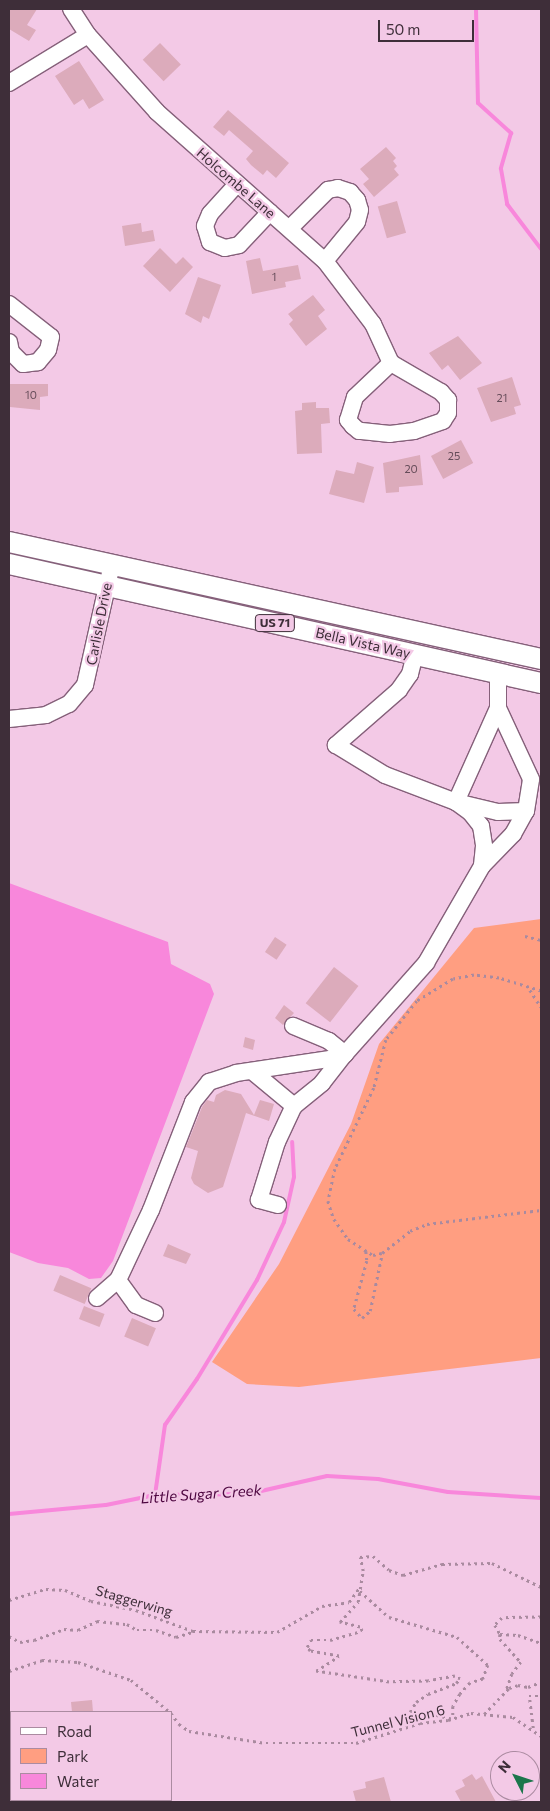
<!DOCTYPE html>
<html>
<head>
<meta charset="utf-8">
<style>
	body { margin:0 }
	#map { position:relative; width:550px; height:1811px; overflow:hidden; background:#f3c9e6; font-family:Commissioner,sans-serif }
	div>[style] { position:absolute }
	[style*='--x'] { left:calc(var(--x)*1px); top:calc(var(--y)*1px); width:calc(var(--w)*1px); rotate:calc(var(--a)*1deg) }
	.green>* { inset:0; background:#ff9e81 }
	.water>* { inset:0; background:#f887db }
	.stream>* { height:4px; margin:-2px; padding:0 2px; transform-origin:2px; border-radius:2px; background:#f887db }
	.building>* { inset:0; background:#dcabbb; transform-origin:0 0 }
	.path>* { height:2.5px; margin-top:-1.25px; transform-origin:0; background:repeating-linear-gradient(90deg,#a98a9f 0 2.5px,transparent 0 6.5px) }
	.roads { filter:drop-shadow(1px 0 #85607a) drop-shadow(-1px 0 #85607a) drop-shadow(0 1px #85607a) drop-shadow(0 -1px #85607a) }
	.minor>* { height:16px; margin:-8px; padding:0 8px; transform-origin:8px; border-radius:8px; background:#fff }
	.major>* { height:20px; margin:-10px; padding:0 10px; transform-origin:10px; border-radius:10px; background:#fff }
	span { translate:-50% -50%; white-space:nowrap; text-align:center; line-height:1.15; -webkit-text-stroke:4.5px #f3c9e6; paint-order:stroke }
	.number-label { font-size:11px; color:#664d5a }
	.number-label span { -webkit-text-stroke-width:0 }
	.shield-label span { padding:1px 4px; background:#f3c9e6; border:1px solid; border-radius:4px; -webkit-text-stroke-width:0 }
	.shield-label { font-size:12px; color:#3e2e39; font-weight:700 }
	.street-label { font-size:14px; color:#3e2e39 }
	.water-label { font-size:15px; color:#4d0640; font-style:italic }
	.frame { position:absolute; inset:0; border:10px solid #3e2e39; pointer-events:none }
	.legend { position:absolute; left:10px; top:1711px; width:162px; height:90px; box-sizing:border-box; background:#f3c9e6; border:1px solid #ab8ba1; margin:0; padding:6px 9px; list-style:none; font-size:15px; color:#3e2e39 }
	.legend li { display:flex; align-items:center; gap:10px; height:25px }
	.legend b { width:25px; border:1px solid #ab8ba1 }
	.north { position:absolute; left:490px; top:1751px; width:50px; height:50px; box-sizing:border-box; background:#f3c9e6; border:1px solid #ab8ba1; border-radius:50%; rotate:311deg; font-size:14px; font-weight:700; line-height:20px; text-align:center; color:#3e2e39 }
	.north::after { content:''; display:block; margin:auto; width:18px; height:22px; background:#1b764b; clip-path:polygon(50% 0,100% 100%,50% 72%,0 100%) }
	.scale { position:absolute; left:378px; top:20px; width:96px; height:22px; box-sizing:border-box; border:2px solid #3e2e39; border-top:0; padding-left:6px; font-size:15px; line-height:18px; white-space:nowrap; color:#3e2e39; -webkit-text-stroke:4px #f3c9e6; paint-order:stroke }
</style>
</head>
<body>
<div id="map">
	<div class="green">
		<i style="clip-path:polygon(541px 919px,541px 1358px,299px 1387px,247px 1384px,212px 1362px,279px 1264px,351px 1124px,379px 1044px,474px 928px)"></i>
	</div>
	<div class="water">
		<i style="clip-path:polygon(9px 883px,168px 942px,171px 964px,210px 984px,214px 994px,113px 1261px,101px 1278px,89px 1279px,68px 1268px,38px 1263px,9px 1252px)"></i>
	</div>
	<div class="stream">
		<i style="--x:476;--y:9;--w:94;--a:88.8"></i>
		<i style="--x:478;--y:103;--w:45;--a:42.3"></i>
		<i style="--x:511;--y:133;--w:37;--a:106"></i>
		<i style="--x:501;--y:169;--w:36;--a:80"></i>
		<i style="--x:507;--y:204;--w:56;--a:52.9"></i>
		<i style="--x:155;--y:1495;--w:71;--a:-81.9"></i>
		<i style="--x:165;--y:1425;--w:56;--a:-55.2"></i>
		<i style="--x:197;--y:1379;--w:116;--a:-58.8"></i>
		<i style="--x:257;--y:1280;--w:64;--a:-65"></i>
		<i style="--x:284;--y:1222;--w:46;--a:-77.5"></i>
		<i style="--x:294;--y:1177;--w:35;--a:-93"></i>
		<i style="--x:9;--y:1514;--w:97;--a:-5.3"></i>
		<i style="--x:106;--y:1505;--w:50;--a:-11.5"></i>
		<i style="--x:155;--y:1495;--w:93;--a:-0.6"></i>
		<i style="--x:248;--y:1494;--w:81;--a:-12.8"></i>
		<i style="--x:327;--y:1476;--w:51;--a:3.4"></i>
		<i style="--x:378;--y:1479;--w:71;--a:10.5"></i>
		<i style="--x:448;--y:1492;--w:93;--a:3.7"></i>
	</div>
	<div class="building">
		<i style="clip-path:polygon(9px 9px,37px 9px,27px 25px,36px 30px,29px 41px,9px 29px)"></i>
		<i style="left:160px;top:43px;width:30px;height:24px;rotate:46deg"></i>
		<i style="clip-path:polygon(79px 61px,104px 100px,89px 109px,83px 99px,74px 105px,55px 76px)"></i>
		<i style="clip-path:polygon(228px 110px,289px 163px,276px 178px,267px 170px,263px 175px,251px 165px,246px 159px,253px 151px,229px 130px,224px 136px,213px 127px)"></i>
		<i style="clip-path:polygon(386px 147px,396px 158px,393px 161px,397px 166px,394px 169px,399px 175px,374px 197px,363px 184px,369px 179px,360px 169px)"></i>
		<i style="left:397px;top:201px;width:33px;height:20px;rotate:74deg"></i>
		<i style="clip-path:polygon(141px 223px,142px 232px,153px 230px,155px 241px,125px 246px,122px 226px)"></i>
		<i style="clip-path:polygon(160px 248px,176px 264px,183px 257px,193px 267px,170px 292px,143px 266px)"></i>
		<i style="clip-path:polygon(260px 258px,263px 271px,298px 265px,301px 279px,285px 282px,286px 287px,252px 294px,246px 261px)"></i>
		<i style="clip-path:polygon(198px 277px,221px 285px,209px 319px,203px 316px,201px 323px,185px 314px)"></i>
		<i style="clip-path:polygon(313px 295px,325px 310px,318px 316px,327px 329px,306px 346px,289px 324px,293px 320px,288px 314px)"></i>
		<i style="clip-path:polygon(458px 336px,482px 363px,460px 380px,448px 365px,442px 370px,429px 353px)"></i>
		<i style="clip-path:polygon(512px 377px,521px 405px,514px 407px,516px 414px,491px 422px,477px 388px)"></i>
		<i style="clip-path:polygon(10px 384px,48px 384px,48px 396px,40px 397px,40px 410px,10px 407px)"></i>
		<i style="clip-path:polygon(316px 402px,316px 408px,329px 408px,330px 423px,321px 424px,322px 453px,297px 454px,295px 411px,302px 410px,302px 403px)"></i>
		<i style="left:461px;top:440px;width:26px;height:34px;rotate:62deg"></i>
		<i style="clip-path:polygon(420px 455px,423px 485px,399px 487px,399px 492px,386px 493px,383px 463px)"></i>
		<i style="clip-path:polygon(357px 462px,374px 467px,364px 503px,329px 494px,336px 470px,354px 474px)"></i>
		<i style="left:275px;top:937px;width:14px;height:18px;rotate:34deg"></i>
		<i style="left:334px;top:967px;width:31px;height:46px;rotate:38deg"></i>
		<i style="clip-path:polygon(284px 1005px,294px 1013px,283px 1025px,275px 1018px)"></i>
		<i style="clip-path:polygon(245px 1037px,255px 1040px,253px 1050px,243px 1047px)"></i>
		<i style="clip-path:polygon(225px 1090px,241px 1094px,254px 1115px,260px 1100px,274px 1104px,269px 1121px,246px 1113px,223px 1187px,208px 1193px,194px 1184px,191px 1178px,198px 1151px,186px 1147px,202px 1107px,207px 1100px,214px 1102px,216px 1095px)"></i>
		<i style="clip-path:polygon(168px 1244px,191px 1254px,186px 1264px,163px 1256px)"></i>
		<i style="left:60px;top:1275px;width:34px;height:17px;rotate:23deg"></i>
		<i style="left:84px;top:1306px;width:22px;height:14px;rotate:21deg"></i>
		<i style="left:132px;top:1318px;width:26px;height:20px;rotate:23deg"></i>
		<i style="clip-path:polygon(92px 1700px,93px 1712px,72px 1712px,71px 1702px)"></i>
		<i style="clip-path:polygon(472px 1774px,476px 1780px,482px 1776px,496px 1802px,461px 1802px,455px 1791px,465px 1786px,462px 1780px)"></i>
		<i style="clip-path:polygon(384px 1777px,391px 1802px,356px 1802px,353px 1791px,366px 1788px,365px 1782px)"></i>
	</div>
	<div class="path">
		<i style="--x:525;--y:936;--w:16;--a:14"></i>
		<i style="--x:530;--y:990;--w:20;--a:57"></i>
		<i style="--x:541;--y:991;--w:44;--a:-162.8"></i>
		<i style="--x:499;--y:978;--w:25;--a:-173"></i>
		<i style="--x:474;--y:975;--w:21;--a:169"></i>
		<i style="--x:453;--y:979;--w:42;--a:148.6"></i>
		<i style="--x:417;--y:1001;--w:50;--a:128.5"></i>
		<i style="--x:386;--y:1040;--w:49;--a:104"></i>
		<i style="--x:374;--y:1088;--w:90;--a:115.7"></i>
		<i style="--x:335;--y:1169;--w:33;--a:102"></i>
		<i style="--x:328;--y:1201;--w:19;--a:72"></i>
		<i style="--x:334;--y:1219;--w:24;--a:55"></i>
		<i style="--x:348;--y:1239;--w:30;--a:33"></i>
		<i style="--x:373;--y:1255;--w:9;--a:-13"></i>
		<i style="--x:382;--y:1253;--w:36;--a:-38"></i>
		<i style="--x:410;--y:1231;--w:18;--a:-22"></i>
		<i style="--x:427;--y:1224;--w:115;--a:-7"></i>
		<i style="--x:366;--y:1251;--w:10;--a:84"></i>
		<i style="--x:367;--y:1261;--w:50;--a:105.2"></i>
		<i style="--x:354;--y:1309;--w:12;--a:48"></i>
		<i style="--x:362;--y:1318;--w:11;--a:-41"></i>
		<i style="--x:370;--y:1311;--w:58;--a:-78.1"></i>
		<i style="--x:360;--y:1591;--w:39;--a:42"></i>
		<i style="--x:389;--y:1617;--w:71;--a:16.4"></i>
		<i style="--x:457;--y:1637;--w:42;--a:42.1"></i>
		<i style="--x:488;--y:1665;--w:15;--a:110"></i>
		<i style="--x:483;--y:1679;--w:14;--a:163"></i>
		<i style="--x:470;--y:1683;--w:15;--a:132"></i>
		<i style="--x:460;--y:1694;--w:14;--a:120"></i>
		<i style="--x:453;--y:1706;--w:12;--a:90"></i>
		<i style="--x:9;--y:1600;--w:39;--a:-17"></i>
		<i style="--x:46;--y:1589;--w:19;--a:3"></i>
		<i style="--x:65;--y:1590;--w:28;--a:23"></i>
		<i style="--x:91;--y:1601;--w:46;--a:11.3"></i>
		<i style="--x:136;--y:1610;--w:61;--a:20.2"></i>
		<i style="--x:193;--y:1631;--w:84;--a:0.7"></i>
		<i style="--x:277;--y:1632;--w:52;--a:-30"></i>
		<i style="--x:322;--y:1606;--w:27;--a:-8"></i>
		<i style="--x:349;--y:1602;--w:17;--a:-54"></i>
		<i style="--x:541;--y:1617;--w:39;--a:179"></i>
		<i style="--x:502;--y:1618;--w:10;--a:135"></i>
		<i style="--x:495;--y:1625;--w:10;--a:61"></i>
		<i style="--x:500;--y:1634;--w:18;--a:3"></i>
		<i style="--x:518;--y:1635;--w:24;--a:19"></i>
		<i style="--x:500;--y:1634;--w:5;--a:90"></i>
		<i style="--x:500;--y:1639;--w:31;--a:48"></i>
		<i style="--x:521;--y:1662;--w:15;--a:127"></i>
		<i style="--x:512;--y:1674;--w:18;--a:109"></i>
		<i style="--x:9;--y:1636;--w:13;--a:29"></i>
		<i style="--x:20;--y:1642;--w:14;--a:-8"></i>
		<i style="--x:34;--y:1640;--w:32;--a:-20"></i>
		<i style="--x:64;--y:1629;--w:14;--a:4"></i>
		<i style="--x:78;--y:1630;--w:21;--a:-25"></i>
		<i style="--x:97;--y:1621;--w:30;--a:6"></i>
		<i style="--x:127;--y:1624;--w:12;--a:31"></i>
		<i style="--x:137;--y:1630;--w:19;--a:0"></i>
		<i style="--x:156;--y:1630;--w:21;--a:19"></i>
		<i style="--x:176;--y:1637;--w:17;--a:-17"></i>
		<i style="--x:9;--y:1671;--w:35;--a:-18"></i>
		<i style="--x:42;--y:1660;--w:36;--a:3"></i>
		<i style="--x:78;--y:1662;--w:56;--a:18.8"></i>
		<i style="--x:131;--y:1680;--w:50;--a:39.4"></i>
		<i style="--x:171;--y:1713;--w:14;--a:54"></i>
		<i style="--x:179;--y:1724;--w:12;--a:35"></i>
		<i style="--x:189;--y:1731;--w:78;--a:8.9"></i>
		<i style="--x:266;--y:1743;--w:90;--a:0"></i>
		<i style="--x:356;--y:1743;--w:67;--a:-17.4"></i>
		<i style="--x:420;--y:1723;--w:28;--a:-6"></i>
		<i style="--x:448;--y:1720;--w:24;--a:-17"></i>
		<i style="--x:471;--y:1713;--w:42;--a:5.4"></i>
		<i style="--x:513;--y:1717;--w:34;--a:34"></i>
		<i style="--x:484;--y:1714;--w:36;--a:-46"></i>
		<i style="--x:509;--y:1688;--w:9;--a:-18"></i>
		<i style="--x:518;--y:1685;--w:10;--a:11"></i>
		<i style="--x:528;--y:1687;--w:14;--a:-21"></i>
		<i style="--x:451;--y:1719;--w:25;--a:-166"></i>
		<i style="--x:427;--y:1713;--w:13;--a:167"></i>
		<i style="--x:414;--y:1716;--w:6;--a:-135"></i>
		<i style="--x:410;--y:1712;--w:12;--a:-59"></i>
		<i style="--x:416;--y:1702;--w:14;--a:-34"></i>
		<i style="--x:428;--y:1694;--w:30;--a:-21"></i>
		<i style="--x:456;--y:1683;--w:6;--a:-45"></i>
		<i style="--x:460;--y:1679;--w:6;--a:-149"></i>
		<i style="--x:455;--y:1676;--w:27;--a:170"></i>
		<i style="--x:428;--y:1681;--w:39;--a:179"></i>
		<i style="--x:389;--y:1682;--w:74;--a:-171.4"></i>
		<i style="--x:316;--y:1671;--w:27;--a:-33"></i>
		<i style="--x:339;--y:1656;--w:29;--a:-170"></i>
		<i style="--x:310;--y:1651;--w:5;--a:-127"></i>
		<i style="--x:307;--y:1647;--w:8;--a:-60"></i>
		<i style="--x:311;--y:1640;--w:19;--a:0"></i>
		<i style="--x:330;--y:1640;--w:33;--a:-16"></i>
		<i style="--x:362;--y:1631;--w:4;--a:-117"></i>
		<i style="--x:360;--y:1627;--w:21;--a:-166"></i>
		<i style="--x:340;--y:1622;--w:27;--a:-48"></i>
		<i style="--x:358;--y:1602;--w:31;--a:-81"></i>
		<i style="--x:363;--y:1571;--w:14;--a:-102"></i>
		<i style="--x:360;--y:1557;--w:13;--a:-4"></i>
		<i style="--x:373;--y:1556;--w:21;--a:41"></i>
		<i style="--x:389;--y:1570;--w:15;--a:20"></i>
		<i style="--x:403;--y:1575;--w:41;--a:-15.8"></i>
		<i style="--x:442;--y:1564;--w:50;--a:-1.1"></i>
		<i style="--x:492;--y:1563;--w:55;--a:26.1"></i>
		<i style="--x:533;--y:1728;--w:32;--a:-97"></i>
		<i style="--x:529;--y:1696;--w:12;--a:0"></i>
	</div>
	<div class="roads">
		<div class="minor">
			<i style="--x:71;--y:9;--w:31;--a:57"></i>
			<i style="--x:88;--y:35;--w:103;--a:48.1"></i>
			<i style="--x:157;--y:112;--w:225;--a:41.6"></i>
			<i style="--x:325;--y:261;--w:79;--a:52.7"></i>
			<i style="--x:373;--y:324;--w:43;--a:65.2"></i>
			<i style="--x:9;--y:83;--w:92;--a:-31.3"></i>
			<i style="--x:237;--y:184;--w:40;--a:132"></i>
			<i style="--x:210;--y:214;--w:13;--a:113"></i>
			<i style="--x:205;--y:226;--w:17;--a:73"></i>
			<i style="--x:210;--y:242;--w:16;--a:22"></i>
			<i style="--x:225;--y:248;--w:14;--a:-12"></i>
			<i style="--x:239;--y:245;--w:45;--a:-46.8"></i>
			<i style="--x:290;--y:228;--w:54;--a:-45"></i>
			<i style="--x:328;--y:190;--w:10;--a:-11"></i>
			<i style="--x:338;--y:188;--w:13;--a:18"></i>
			<i style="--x:350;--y:192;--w:11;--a:49"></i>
			<i style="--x:357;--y:200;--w:10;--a:73"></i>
			<i style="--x:360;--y:210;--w:12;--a:104"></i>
			<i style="--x:357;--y:222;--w:50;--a:129.4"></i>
			<i style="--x:9;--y:304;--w:53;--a:38.2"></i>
			<i style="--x:51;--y:337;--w:13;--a:103"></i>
			<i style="--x:48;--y:350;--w:16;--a:130"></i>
			<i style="--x:38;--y:362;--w:15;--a:172"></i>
			<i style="--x:23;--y:364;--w:17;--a:-135"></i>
			<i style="--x:11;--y:352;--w:10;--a:-101"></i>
			<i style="--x:391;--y:363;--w:58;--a:30.1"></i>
			<i style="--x:441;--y:392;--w:11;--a:49"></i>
			<i style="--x:448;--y:400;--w:13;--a:90"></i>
			<i style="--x:448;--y:413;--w:9;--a:122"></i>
			<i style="--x:443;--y:421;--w:31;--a:161"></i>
			<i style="--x:414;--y:431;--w:24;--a:173"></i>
			<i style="--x:390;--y:434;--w:31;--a:-174"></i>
			<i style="--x:359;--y:431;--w:8;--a:-140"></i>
			<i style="--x:353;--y:426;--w:8;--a:-130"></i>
			<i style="--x:348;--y:420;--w:24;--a:-73"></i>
			<i style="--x:355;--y:397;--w:50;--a:-43.4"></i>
			<i style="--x:415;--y:654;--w:21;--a:104"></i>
			<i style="--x:410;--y:674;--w:19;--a:125"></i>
			<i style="--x:399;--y:690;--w:84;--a:138.9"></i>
			<i style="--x:336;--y:745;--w:57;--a:31.5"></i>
			<i style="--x:385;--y:775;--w:76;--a:20.8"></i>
			<i style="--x:456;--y:802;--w:17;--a:36"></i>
			<i style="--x:470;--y:812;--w:18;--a:52"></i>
			<i style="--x:481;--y:826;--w:20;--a:81"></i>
			<i style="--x:484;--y:846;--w:20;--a:96"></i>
			<i style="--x:498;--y:708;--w:103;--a:114.1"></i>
			<i style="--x:456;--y:802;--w:43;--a:13.4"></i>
			<i style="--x:498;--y:812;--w:28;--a:-2"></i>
			<i style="--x:9;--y:719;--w:37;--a:-6"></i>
			<i style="--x:46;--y:715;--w:25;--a:-26"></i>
			<i style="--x:69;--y:704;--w:25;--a:-50"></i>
			<i style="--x:85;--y:685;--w:124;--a:-77.4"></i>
			<i style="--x:252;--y:1071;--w:55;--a:39.8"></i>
			<i style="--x:278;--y:1205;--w:20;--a:-165"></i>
			<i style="--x:259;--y:1200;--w:61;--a:-72.8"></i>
			<i style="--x:277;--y:1142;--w:40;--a:-65"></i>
			<i style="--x:294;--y:1106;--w:36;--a:-39"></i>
			<i style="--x:322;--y:1083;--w:37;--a:-52"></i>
			<i style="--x:345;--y:1054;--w:21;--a:-141"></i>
			<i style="--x:329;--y:1041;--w:39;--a:-157"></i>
			<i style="--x:97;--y:1298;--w:28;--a:-41"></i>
			<i style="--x:155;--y:1313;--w:21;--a:-157"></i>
			<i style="--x:136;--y:1305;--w:31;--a:-126"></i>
			<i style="--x:118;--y:1280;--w:77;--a:-64.8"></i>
			<i style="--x:151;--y:1210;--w:116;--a:-68.7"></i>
			<i style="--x:193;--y:1102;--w:26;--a:-51"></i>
			<i style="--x:209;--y:1082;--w:28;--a:-18"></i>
			<i style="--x:236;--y:1073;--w:95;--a:-8.5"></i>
			<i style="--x:330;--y:1059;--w:16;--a:-18"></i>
			<i style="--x:345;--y:1054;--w:122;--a:-48.3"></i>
			<i style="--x:426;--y:963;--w:112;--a:-60"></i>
			<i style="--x:482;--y:866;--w:45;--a:-45.9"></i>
			<i style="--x:513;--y:834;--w:26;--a:-61"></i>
			<i style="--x:526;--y:811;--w:32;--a:-81"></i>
			<i style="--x:531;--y:779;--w:78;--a:-114.9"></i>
			<i style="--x:498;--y:708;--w:35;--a:-90"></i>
			<i style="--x:89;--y:1802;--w:16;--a:0"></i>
		</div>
		<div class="major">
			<i style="--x:9;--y:542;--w:545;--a:12.4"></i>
			<i style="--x:9;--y:564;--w:545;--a:12.61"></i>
		</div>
	</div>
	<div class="number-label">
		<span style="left:274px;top:277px">1</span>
		<span style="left:31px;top:395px">10</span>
		<span style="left:502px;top:398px">21</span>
		<span style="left:454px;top:456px">25</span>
		<span style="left:411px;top:469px">20</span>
	</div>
	<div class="shield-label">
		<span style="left:275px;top:623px">US 71</span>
	</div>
	<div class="street-label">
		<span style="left:236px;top:183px;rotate:41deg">Holcombe Lane</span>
		<span style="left:99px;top:624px;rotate:-79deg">Carlisle Drive</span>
		<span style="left:363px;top:643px;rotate:13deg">Bella Vista Way</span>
		<span style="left:134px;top:1601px;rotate:16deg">Staggerwing</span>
		<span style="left:398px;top:1721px;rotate:-14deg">Tunnel Vision 6</span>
	</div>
	<div class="water-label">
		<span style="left:201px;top:1494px;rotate:-4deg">Little Sugar Creek</span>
	</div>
	<div class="frame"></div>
	<ul class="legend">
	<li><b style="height:6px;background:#fff"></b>Road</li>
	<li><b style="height:14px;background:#ff9e81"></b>Park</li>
	<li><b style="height:14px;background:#f887db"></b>Water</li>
	</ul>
	<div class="north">N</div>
	<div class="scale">50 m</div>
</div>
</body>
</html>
